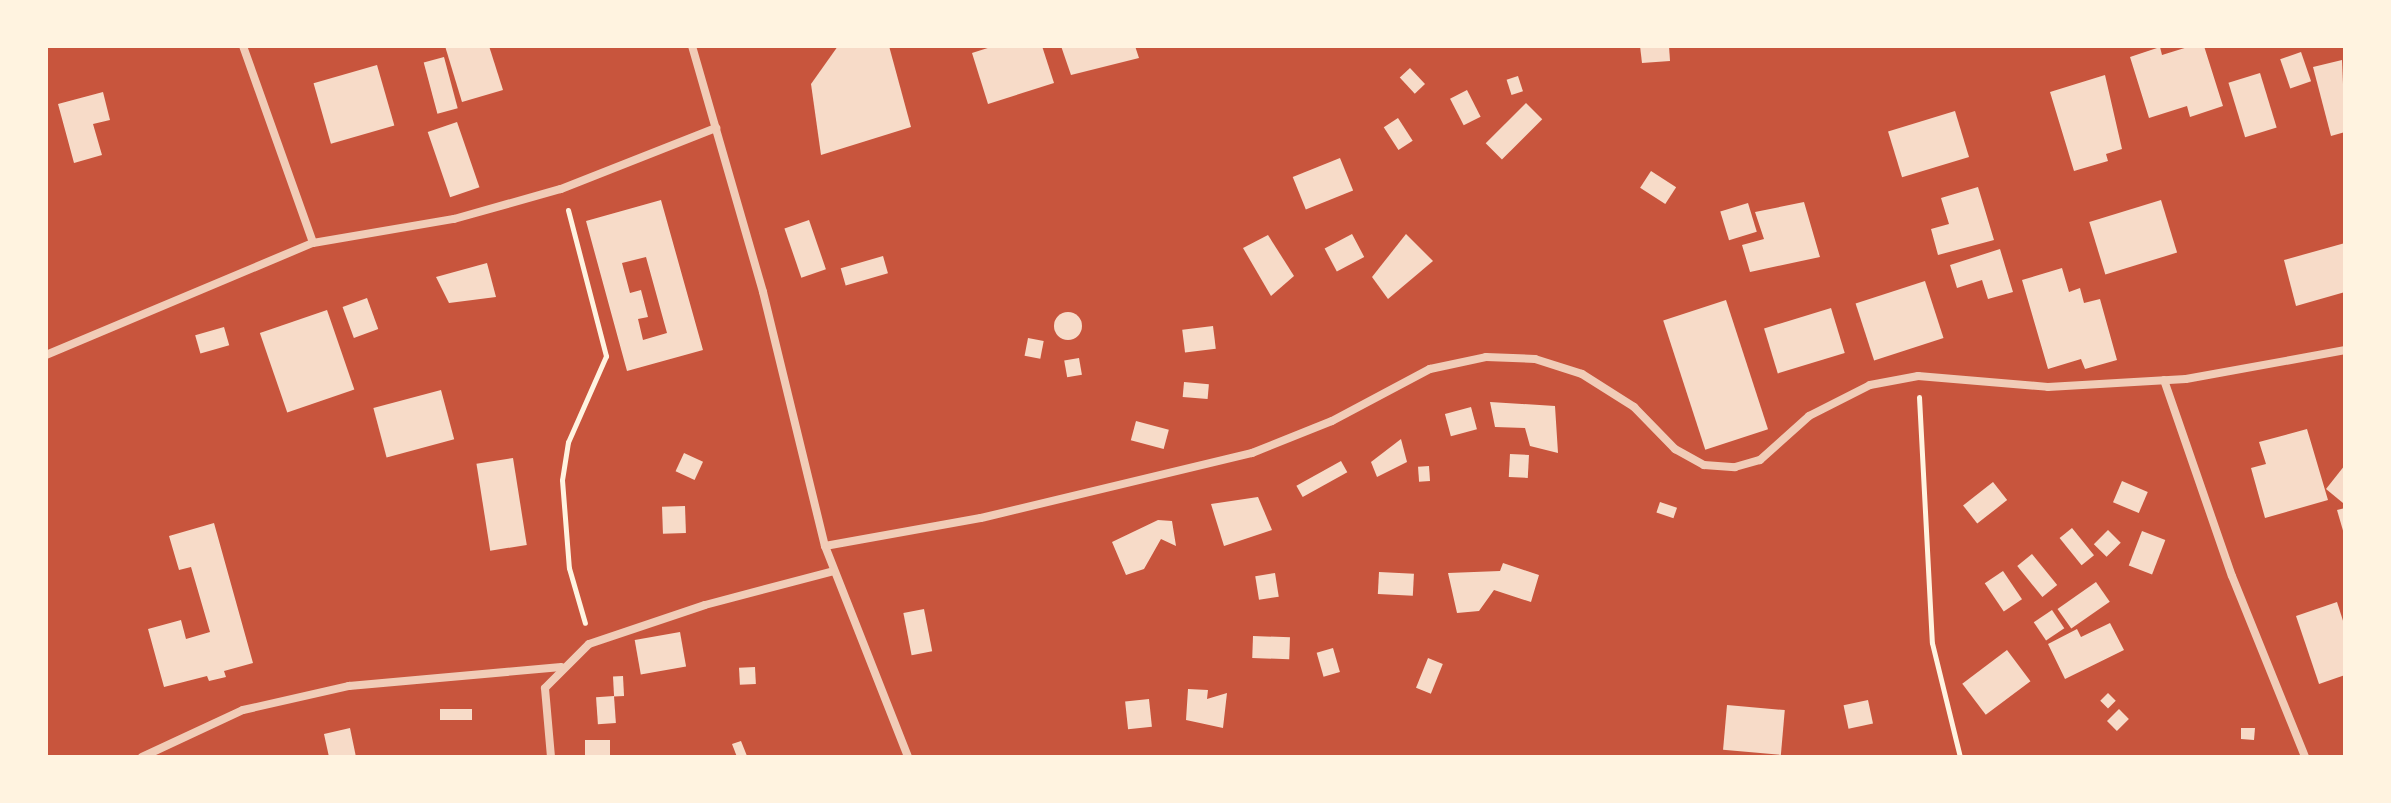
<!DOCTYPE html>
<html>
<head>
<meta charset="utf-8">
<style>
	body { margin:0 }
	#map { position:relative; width:2391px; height:803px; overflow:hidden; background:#c8553d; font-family:"Nunito Sans",sans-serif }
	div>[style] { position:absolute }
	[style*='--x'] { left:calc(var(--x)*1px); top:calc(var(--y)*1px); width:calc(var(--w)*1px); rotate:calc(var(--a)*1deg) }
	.building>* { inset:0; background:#f7dbc8; transform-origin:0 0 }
	.round { border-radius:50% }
	.path>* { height:5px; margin:-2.5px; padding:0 2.5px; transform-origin:2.5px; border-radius:2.5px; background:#fff3e0 }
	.minor>* { height:8px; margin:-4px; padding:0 4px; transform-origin:4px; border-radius:4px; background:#f1ccb7 }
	span { translate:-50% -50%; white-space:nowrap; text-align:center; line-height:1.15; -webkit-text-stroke:7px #fff3e0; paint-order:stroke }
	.frame { position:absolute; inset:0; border:48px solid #fff3e0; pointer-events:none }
</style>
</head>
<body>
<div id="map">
	<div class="building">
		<i style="clip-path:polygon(445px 46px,489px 46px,503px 90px,462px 102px)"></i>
		<i style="clip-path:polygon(838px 46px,889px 46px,911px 127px,821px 155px,811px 84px)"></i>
		<i style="clip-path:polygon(994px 46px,1042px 46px,1054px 83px,988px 104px,972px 53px)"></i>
		<i style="clip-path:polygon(1061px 46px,1135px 46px,1139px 58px,1071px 75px)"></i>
		<i style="clip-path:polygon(1640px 46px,1669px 46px,1670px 61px,1642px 63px)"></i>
		<i style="clip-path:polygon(2191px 46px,2204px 46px,2223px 106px,2190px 117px,2187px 106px,2149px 118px,2130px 57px,2160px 47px,2162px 55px)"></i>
		<i style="left:2301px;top:52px;width:31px;height:22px;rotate:71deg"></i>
		<i style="left:444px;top:57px;width:53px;height:21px;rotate:75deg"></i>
		<i style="clip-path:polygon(2342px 60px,2345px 132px,2331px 136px,2313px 67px)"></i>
		<i style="left:377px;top:65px;width:63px;height:66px;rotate:74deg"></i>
		<i style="left:1410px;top:68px;width:22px;height:14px;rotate:47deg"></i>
		<i style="left:2260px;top:73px;width:57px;height:33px;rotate:73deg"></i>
		<i style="clip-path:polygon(2105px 75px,2122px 149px,2106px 154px,2108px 161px,2074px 171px,2050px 92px)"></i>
		<i style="left:1518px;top:76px;width:16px;height:12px;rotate:72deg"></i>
		<i style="left:1467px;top:90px;width:30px;height:19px;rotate:63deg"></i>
		<i style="clip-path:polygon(103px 92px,110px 120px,93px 124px,102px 155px,74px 163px,58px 104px)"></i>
		<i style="left:1526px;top:103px;width:23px;height:57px;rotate:45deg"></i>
		<i style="left:1955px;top:111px;width:48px;height:70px;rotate:73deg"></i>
		<i style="left:1398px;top:118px;width:27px;height:17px;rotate:57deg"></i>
		<i style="left:457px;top:122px;width:69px;height:31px;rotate:71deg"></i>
		<i style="left:1340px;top:158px;width:35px;height:51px;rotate:68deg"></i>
		<i style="left:1651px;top:171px;width:30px;height:20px;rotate:33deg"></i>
		<i style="clip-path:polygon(1978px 187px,1994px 240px,1938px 255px,1931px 229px,1949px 224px,1941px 198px)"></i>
		<i style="clip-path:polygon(evenodd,661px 200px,703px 350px,627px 371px,586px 221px,661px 200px,646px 257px,667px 333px,643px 340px,638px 319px,648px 317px,641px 290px,630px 293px,622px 263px,646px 257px)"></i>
		<i style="left:2161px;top:200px;width:55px;height:75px;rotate:73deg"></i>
		<i style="clip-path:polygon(1804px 202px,1820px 257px,1750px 272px,1742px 245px,1764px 239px,1755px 212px)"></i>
		<i style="left:1748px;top:203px;width:30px;height:29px;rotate:73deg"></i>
		<i style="left:809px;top:220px;width:52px;height:26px;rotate:71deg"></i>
		<i style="left:1352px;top:234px;width:26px;height:31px;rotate:62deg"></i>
		<i style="clip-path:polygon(1406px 234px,1433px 261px,1388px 299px,1372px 277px)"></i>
		<i style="clip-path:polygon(1268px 235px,1294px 276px,1271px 296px,1243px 248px)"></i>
		<i style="clip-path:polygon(2345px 243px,2345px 292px,2296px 306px,2284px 260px)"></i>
		<i style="clip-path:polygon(2000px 249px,2013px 292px,1988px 299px,1982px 280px,1957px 288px,1950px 265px)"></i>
		<i style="left:883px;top:256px;width:18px;height:44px;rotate:74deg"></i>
		<i style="clip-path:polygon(487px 263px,496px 297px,449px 303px,436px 277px)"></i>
		<i style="clip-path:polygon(2062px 268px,2069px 292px,2080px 288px,2084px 303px,2100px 299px,2117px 360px,2085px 369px,2081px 359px,2048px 369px,2022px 280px)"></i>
		<i style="left:1925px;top:281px;width:60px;height:73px;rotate:72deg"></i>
		<i style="left:367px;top:298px;width:33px;height:26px;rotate:70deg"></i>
		<i style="left:1726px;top:300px;width:136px;height:66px;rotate:72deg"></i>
		<i style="left:1831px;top:308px;width:47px;height:70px;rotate:73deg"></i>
		<i style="left:327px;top:310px;width:84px;height:71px;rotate:71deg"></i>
		<i class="round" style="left:1054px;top:312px;width:28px;height:28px"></i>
		<i style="left:1213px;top:326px;width:23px;height:31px;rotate:83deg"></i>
		<i style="left:224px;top:327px;width:19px;height:30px;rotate:74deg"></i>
		<i style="left:1028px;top:338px;width:16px;height:18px;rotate:11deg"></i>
		<i style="left:1079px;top:358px;width:17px;height:15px;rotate:80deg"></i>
		<i style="left:1184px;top:382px;width:25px;height:15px;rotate:5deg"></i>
		<i style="left:441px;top:390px;width:51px;height:70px;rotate:75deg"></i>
		<i style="clip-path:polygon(1490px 402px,1555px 406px,1558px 453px,1530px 446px,1525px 428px,1495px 427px)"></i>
		<i style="left:1471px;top:407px;width:23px;height:27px;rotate:75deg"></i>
		<i style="left:1136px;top:421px;width:34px;height:20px;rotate:15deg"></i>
		<i style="clip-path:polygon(2307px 429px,2328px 500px,2265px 518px,2251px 468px,2266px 464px,2259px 442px)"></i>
		<i style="clip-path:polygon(1401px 439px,1407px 462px,1377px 477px,1371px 462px)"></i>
		<i style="left:684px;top:453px;width:21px;height:20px;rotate:25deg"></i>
		<i style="left:1510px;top:454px;width:19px;height:23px;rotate:3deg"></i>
		<i style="left:513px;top:458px;width:88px;height:37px;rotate:81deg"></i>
		<i style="left:1341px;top:461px;width:13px;height:51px;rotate:61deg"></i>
		<i style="clip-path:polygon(2345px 465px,2345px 501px,2343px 503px,2326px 489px)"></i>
		<i style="left:1429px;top:466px;width:15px;height:11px;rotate:86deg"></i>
		<i style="left:2122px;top:481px;width:28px;height:23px;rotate:23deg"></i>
		<i style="left:1993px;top:482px;width:23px;height:38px;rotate:52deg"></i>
		<i style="clip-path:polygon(1258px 497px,1272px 530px,1224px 546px,1211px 504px)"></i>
		<i style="left:1660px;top:502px;width:18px;height:11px;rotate:19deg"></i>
		<i style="left:685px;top:506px;width:27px;height:23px;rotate:88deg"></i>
		<i style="clip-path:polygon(2345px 508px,2345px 534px,2344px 534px,2337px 510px)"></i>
		<i style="clip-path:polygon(1158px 520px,1172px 521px,1176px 546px,1161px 539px,1144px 569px,1126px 575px,1112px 542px)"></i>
		<i style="clip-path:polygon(214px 523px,253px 663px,224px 671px,226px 677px,209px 681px,207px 676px,164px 687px,148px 629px,181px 620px,186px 639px,210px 632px,191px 567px,179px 570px,169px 536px)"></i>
		<i style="left:2072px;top:528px;width:35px;height:16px;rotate:51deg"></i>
		<i style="left:2108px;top:530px;width:18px;height:20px;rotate:45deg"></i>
		<i style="left:2142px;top:531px;width:25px;height:37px;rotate:21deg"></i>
		<i style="left:2032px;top:554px;width:40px;height:19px;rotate:51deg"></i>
		<i style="clip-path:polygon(1503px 563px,1539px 575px,1531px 602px,1494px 590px,1479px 611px,1457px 613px,1448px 573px,1500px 571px)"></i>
		<i style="left:2003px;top:571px;width:34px;height:22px;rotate:56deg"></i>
		<i style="left:1379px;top:572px;width:35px;height:22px;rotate:3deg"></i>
		<i style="left:1275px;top:573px;width:24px;height:20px;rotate:81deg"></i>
		<i style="left:2096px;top:582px;width:24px;height:47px;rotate:55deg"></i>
		<i style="clip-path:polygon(2337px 602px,2345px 627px,2345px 675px,2319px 684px,2296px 616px)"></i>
		<i style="left:924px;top:609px;width:43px;height:21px;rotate:79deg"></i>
		<i style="left:2052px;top:610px;width:22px;height:22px;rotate:56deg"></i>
		<i style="clip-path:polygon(2110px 623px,2124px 650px,2065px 679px,2048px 644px,2077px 629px,2081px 637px)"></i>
		<i style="left:680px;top:632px;width:35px;height:46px;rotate:80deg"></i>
		<i style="left:1253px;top:636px;width:37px;height:22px;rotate:2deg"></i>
		<i style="left:1333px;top:648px;width:25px;height:17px;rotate:74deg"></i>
		<i style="left:2007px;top:650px;width:39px;height:56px;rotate:53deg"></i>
		<i style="left:1428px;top:658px;width:16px;height:32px;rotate:22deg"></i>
		<i style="left:755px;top:667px;width:17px;height:16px;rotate:87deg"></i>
		<i style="left:623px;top:676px;width:20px;height:10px;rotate:87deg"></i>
		<i style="clip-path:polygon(1188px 689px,1208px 690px,1207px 699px,1227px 693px,1223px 728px,1186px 720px)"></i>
		<i style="left:2108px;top:693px;width:11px;height:11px;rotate:45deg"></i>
		<i style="left:614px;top:696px;width:27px;height:18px;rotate:86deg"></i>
		<i style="left:1149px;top:699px;width:28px;height:24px;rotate:84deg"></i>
		<i style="left:1868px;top:700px;width:24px;height:25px;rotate:78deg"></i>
		<i style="left:1727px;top:705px;width:58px;height:45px;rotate:5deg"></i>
		<i style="left:472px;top:709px;width:11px;height:32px;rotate:90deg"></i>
		<i style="left:2119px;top:709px;width:14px;height:17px;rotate:45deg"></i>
		<i style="clip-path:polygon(350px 728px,356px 757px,329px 757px,324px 734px)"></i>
		<i style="clip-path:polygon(2241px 728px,2255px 728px,2254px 740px,2241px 739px)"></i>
		<i style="left:585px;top:740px;width:25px;height:17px"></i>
		<i style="clip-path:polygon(741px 741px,747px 756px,745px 757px,737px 757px,732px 744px)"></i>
	</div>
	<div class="path">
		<i style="--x:568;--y:210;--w:151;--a:75.4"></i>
		<i style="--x:606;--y:356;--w:94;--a:113.8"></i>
		<i style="--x:568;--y:442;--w:38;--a:99"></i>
		<i style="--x:562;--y:480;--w:88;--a:85.5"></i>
		<i style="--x:569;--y:568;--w:57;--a:73.8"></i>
		<i style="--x:1919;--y:397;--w:246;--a:87"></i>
		<i style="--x:1932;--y:643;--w:117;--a:76.2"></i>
	</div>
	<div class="minor">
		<i style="--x:243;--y:46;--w:209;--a:70.4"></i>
		<i style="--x:692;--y:46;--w:256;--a:73.9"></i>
		<i style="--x:763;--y:292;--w:261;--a:76.3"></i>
		<i style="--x:825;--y:546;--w:227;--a:68.5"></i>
		<i style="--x:46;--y:355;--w:290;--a:-22.8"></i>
		<i style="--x:313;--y:243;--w:143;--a:-9.7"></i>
		<i style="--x:454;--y:219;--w:111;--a:-15.7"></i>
		<i style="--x:561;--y:189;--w:167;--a:-21.5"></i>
		<i style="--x:2164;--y:380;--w:207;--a:70.9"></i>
		<i style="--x:2232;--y:576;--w:195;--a:68"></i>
		<i style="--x:825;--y:546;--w:158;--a:-10.2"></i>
		<i style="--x:981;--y:518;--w:279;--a:-13.5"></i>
		<i style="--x:1252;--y:453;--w:86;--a:-21.8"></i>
		<i style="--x:1332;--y:421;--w:111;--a:-28"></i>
		<i style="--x:1430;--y:369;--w:57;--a:-12.1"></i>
		<i style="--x:1486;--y:357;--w:49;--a:2.3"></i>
		<i style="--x:1535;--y:359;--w:49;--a:17.7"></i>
		<i style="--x:1582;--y:374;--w:62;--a:32.4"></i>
		<i style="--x:1634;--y:407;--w:59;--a:45.7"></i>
		<i style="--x:1675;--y:449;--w:33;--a:29"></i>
		<i style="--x:1704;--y:465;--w:31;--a:4"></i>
		<i style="--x:1735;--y:467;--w:26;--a:-16"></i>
		<i style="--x:1760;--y:460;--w:66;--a:-41.9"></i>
		<i style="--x:1809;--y:416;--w:68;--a:-26.9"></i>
		<i style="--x:1870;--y:385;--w:49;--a:-10.6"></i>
		<i style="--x:1918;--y:376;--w:130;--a:4.8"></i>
		<i style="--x:2048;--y:387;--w:138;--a:-3.3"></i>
		<i style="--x:2186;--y:379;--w:162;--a:-10.3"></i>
		<i style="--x:142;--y:757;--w:111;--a:-25"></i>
		<i style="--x:243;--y:710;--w:109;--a:-12.8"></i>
		<i style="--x:349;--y:686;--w:213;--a:-5.1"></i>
		<i style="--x:551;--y:757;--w:69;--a:-95"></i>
		<i style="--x:545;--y:688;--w:62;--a:-45"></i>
		<i style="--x:589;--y:644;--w:122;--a:-18.6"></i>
		<i style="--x:705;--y:605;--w:133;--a:-14.8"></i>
	</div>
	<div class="frame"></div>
</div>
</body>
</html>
